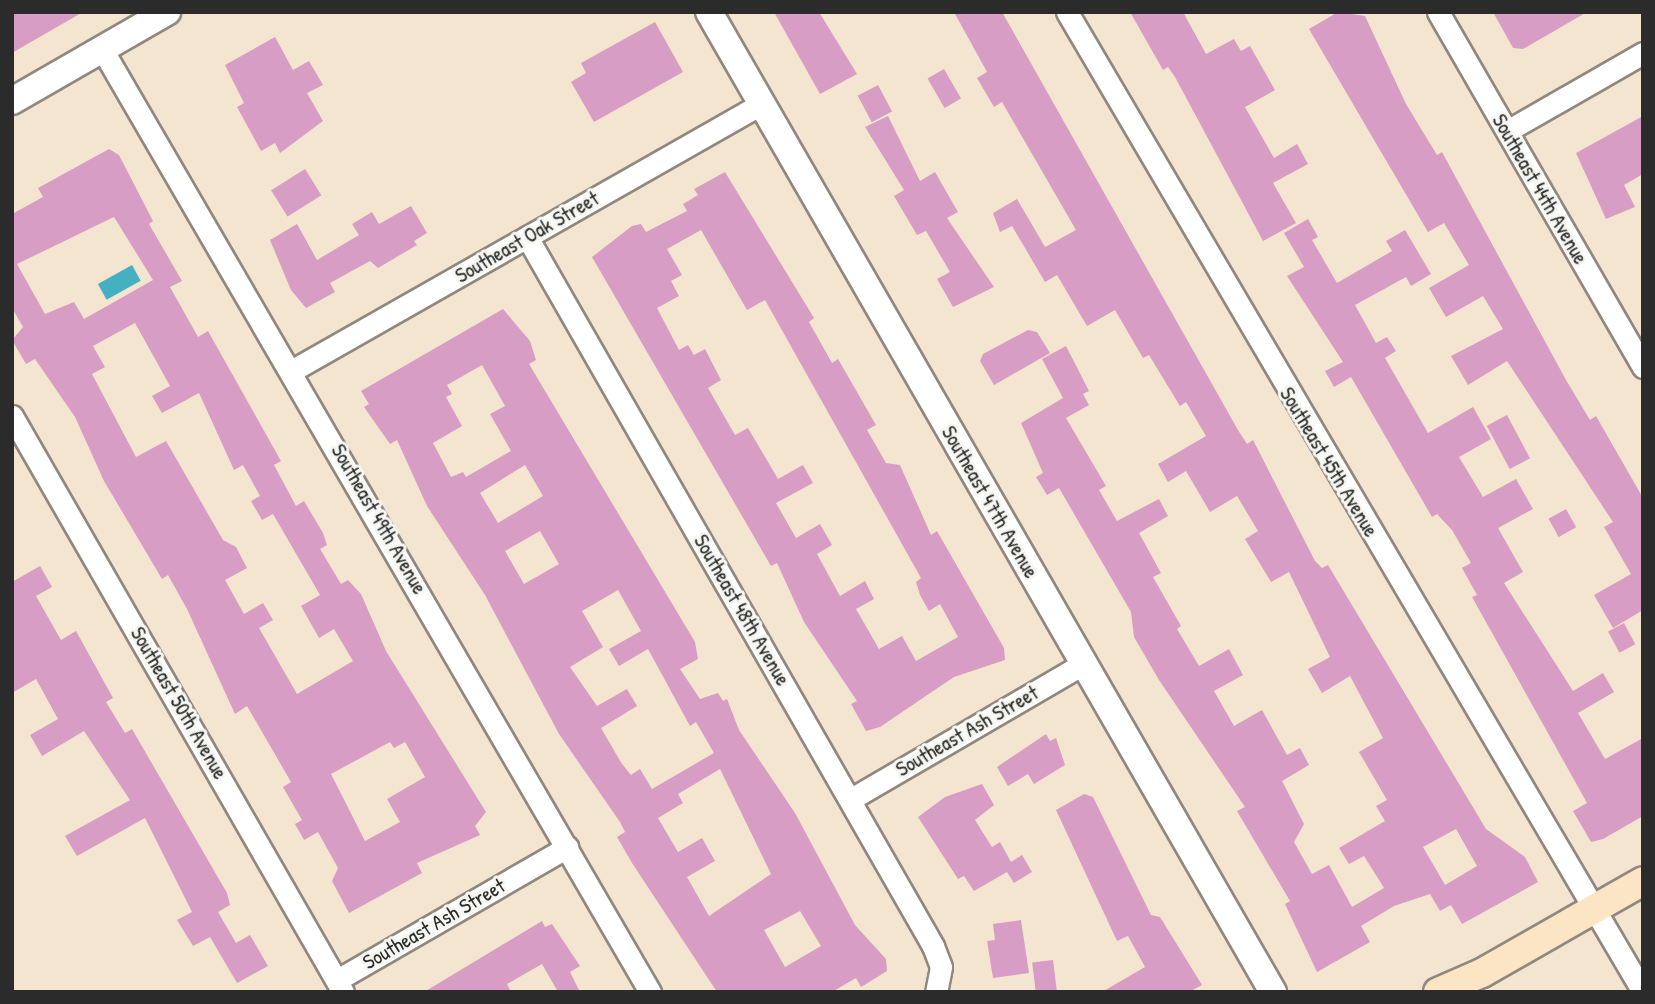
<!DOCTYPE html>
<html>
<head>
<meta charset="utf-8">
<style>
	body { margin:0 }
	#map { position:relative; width:1655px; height:1004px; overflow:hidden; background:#f4e5d0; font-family:"Patrick Hand",sans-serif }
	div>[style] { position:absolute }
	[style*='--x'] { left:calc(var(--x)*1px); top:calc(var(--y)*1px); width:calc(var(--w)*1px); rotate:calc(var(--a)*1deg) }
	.water>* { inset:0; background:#44b0c1; transform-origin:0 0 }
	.building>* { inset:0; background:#d79dc4; transform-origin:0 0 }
	.roads { filter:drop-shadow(2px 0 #90887e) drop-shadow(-2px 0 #90887e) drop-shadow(0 2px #90887e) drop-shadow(0 -2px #90887e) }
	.minor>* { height:21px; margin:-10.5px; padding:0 10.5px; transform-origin:10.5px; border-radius:10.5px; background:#fff }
	.tertiary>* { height:26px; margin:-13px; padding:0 13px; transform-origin:13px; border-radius:13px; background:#fff }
	.secondary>* { height:28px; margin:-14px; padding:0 14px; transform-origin:14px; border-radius:14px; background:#fce5c4 }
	span { translate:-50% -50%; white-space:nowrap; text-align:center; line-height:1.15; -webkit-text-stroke:6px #f6f6f2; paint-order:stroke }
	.street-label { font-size:21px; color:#2b2b2b }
	.frame { position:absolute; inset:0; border:14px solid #2b2b2b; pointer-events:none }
</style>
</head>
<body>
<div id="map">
	<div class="water">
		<i style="left:132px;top:265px;width:18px;height:39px;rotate:61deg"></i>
	</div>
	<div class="building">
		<i style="clip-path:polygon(12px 12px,83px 12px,12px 53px)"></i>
		<i style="clip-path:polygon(774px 12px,819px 12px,857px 74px,820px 94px)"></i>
		<i style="clip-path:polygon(evenodd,954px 12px,1002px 12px,1238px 430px,1247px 444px,1253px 440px,1315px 561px,1322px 568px,1328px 565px,1486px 829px,1525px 857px,1538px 882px,1462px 924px,1451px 905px,1440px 911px,1430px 894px,1394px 906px,1361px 926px,1370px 942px,1317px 972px,1285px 904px,1290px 901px,1237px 811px,1245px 807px,1159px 680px,1134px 637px,1131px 612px,1059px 488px,1047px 495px,1036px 477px,1043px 473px,1021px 423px,1063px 398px,1042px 359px,1066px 346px,1089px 391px,1083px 394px,1089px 405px,1066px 418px,1106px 486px,1099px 490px,1117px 521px,1159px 499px,1168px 516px,1139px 533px,1161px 573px,1153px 577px,1181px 626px,1177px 629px,1199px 666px,1229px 649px,1243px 675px,1214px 691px,1234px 726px,1262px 710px,1287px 755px,1300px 748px,1309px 765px,1282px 781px,1304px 824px,1294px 842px,1312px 874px,1329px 865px,1352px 907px,1384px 888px,1364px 856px,1349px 864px,1339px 848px,1385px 821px,1376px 806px,1387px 800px,1359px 752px,1383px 738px,1350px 676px,1322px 693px,1308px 669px,1330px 657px,1289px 572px,1271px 582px,1245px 539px,1258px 531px,1237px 496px,1210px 512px,1186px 471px,1168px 482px,1158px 464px,1206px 436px,1186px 402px,1180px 406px,1149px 355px,1143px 358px,1115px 310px,1087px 326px,1057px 275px,1045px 282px,1012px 226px,1000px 232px,993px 213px,1017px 199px,1045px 247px,1076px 230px,1002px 102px,994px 107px,977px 78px,987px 72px,954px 12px,1456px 829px,1477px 866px,1445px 885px,1423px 847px,1456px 829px)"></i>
		<i style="clip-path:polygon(1130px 12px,1183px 12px,1206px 54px,1234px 39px,1241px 51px,1250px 46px,1275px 90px,1245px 107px,1274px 158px,1297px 144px,1308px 164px,1273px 183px,1296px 223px,1263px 241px,1175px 77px,1168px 67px,1163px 70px)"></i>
		<i style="clip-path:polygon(1338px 12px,1365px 16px,1406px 104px,1437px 155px,1442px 152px,1566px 380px,1590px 420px,1596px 416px,1643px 498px,1643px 610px,1613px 628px,1594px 595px,1631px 574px,1604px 527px,1613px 522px,1507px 361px,1468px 385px,1451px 356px,1503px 329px,1483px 296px,1446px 317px,1429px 288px,1469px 265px,1444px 223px,1428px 232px,1309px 29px)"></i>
		<i style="clip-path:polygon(1493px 12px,1587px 12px,1523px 49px,1513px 48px)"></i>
		<i style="clip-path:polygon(655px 22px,683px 72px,594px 122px,571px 82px,586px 73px,581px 63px)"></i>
		<i style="clip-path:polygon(275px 37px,293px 70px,309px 61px,323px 85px,307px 93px,323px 121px,280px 153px,275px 143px,261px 151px,237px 107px,244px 103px,225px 65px)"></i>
		<i style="left:944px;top:69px;width:34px;height:19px;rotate:60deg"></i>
		<i style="left:878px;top:85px;width:30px;height:23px;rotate:62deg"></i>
		<i style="clip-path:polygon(888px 116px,920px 181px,935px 172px,958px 212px,947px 218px,994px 287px,953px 307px,937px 279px,950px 272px,926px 231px,917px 235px,894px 196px,904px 190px,865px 127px)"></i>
		<i style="clip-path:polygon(1643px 116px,1643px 174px,1624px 185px,1635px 207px,1606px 219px,1576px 153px)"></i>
		<i style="clip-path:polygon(evenodd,109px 149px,119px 155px,153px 221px,149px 224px,182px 281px,170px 287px,198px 337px,208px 331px,281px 461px,274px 465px,296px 506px,304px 501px,323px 533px,327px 545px,320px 549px,341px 584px,348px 580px,361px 594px,386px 651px,486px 812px,475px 826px,480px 835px,417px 863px,422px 873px,349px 913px,332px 881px,338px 868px,318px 832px,304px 840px,295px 824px,302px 820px,283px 787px,291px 782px,247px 706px,235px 714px,187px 609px,168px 575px,162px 579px,104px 481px,75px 417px,35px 359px,26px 364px,12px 340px,23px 327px,12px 308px,12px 214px,43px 197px,38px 188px,109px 149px,114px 217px,153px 280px,84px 319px,74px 302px,45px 314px,17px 264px,114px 217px,109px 149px,135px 323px,170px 386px,152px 396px,162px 413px,199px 393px,234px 470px,243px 465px,260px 496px,251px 501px,262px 520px,273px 514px,320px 595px,301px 606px,319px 638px,334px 629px,353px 661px,297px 694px,259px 628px,273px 620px,263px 603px,244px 614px,225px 580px,247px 568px,236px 547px,223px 540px,166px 441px,136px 457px,92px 374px,105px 367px,93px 346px,135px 323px,109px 149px,390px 742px,394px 748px,405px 742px,425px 777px,387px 799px,400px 822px,365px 841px,331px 774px,390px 742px)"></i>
		<i style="left:305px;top:169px;width:31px;height:40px;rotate:58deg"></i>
		<i style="clip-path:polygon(evenodd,725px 172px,814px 318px,809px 322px,832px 363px,838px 359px,876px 425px,867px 430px,886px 463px,900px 465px,931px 535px,937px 531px,1004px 648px,1005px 660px,954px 677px,880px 727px,866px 731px,851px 704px,857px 701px,804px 622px,777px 563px,771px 566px,592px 257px,632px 226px,641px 224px,646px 232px,687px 211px,683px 204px,698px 195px,694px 189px,725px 172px,701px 230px,747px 310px,765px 300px,921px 578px,916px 582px,920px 595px,929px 611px,940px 604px,958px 637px,916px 661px,902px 636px,879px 649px,856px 609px,874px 599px,865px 581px,840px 596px,817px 554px,832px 545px,820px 524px,796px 538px,776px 503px,813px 483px,803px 465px,778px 479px,748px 428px,735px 435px,708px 388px,721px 380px,705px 349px,694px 355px,688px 345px,679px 350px,657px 308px,679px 296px,671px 281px,682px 275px,667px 249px,701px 230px)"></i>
		<i style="clip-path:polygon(411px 206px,427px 233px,414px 241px,417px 245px,378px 268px,370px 261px,330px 283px,335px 292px,306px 308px,291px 290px,270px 240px,297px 224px,317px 260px,359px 235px,352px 224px,372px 212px,379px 224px)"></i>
		<i style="clip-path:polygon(1308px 219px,1318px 237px,1312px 240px,1337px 283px,1392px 251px,1386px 241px,1405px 230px,1431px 274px,1411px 286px,1406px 277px,1355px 305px,1376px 343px,1387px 337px,1396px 351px,1385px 358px,1428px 433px,1473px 407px,1491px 439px,1459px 457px,1483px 497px,1516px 479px,1533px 509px,1498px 528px,1523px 572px,1504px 583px,1573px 691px,1603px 673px,1614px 692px,1578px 713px,1605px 759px,1643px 738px,1643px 816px,1603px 839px,1591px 842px,1573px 811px,1587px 803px,1472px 597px,1477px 595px,1462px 568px,1471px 563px,1452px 530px,1437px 514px,1432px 517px,1351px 377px,1334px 387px,1325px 371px,1343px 362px,1287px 276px,1304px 267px,1284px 233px)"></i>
		<i style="clip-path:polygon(evenodd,503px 309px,530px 341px,536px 360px,529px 364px,695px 642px,698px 659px,680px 669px,700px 699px,718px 693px,723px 701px,727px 699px,739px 730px,795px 813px,855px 925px,886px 959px,887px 971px,861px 987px,856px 978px,832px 992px,717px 992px,632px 863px,617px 837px,625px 832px,620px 822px,559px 734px,485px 595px,427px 506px,397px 440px,390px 444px,364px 407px,369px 404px,361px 391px,503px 309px,482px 365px,505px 406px,490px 414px,511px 451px,466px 477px,463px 472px,451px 477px,433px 443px,462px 426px,446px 397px,452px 394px,447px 385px,482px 365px,503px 309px,525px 465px,543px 496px,498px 523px,480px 493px,525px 465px,503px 309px,540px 531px,559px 564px,524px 584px,505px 551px,540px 531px,503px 309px,618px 590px,641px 631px,609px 649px,619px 666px,648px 649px,690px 726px,696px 722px,714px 753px,652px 789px,640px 769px,631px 775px,622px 764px,601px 728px,637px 706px,627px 689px,597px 706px,570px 667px,603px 647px,582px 611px,618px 590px,503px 309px,720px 769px,771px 874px,709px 916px,687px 877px,715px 861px,702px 838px,678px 852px,658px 818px,683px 803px,678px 794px,720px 769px,503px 309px,800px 911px,821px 946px,785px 967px,764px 930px,800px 911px)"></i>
		<i style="clip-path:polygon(1028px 330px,1037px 332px,1050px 353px,994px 385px,980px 361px,983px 354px)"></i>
		<i style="left:1507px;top:415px;width:49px;height:23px;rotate:62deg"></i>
		<i style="left:1566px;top:509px;width:21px;height:20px;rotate:61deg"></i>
		<i style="clip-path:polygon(40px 566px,52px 587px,36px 596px,61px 640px,76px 631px,113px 698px,106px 702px,125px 733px,132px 729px,227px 893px,230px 905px,218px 912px,236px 943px,250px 935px,268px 966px,237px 983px,210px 937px,193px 946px,177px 920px,192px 912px,145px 818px,77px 856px,65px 836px,130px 800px,84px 731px,42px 756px,30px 735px,58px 719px,36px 679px,12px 693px,12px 582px)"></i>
		<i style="left:1624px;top:623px;width:24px;height:18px;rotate:62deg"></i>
		<i style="clip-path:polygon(1046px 734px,1050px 741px,1056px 738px,1065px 765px,1034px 784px,1028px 774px,1008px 786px,997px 767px)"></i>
		<i style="clip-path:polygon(982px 784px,994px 805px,975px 820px,992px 847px,1000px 842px,1011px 862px,1022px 855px,1032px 872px,1014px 883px,1007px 872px,974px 891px,964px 876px,958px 879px,918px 817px,945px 797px)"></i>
		<i style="clip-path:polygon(1084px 794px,1093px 797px,1151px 915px,1160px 917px,1202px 985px,1189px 992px,1102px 992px,1145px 967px,1128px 936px,1117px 941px,1056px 810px)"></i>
		<i style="clip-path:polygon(1021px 920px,1029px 973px,993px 978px,987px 941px,995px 940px,993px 924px)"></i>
		<i style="clip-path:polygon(542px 921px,545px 927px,552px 924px,580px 966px,570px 972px,580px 992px,558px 992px,542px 964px,507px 984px,511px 992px,424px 992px)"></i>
		<i style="left:1053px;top:960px;width:32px;height:21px;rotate:83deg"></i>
	</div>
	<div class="roads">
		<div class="minor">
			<i style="--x:1067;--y:12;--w:1137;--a:59.55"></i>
			<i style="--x:1438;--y:12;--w:410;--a:60"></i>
			<i style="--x:102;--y:49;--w:1091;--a:59.84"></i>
			<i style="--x:1507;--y:131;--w:157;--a:-29.8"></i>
			<i style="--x:527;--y:237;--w:817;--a:60.2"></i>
			<i style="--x:933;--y:946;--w:22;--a:69"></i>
			<i style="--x:941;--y:967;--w:25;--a:101"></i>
			<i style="--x:293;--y:370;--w:538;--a:-29.61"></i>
			<i style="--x:12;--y:416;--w:664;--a:60.12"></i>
			<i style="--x:851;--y:799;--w:268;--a:-30.2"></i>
			<i style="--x:337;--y:980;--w:266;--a:-30"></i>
		</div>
		<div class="tertiary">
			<i style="--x:709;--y:12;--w:1131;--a:60.08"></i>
			<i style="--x:12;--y:101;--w:179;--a:-29.9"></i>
		</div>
		<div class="secondary">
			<i style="--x:1438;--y:992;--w:48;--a:-23.4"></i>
			<i style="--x:1482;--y:973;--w:185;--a:-29.7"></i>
		</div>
	</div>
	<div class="street-label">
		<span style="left:1540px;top:189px;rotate:60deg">Southeast 44th Avenue</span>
		<span style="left:527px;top:237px;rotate:-30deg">Southeast Oak Street</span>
		<span style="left:1329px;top:462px;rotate:59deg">Southeast 45th Avenue</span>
		<span style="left:990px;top:502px;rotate:60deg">Southeast 47th Avenue</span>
		<span style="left:379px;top:519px;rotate:60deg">Southeast 49th Avenue</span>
		<span style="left:742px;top:610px;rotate:60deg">Southeast 48th Avenue</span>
		<span style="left:179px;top:703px;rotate:60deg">Southeast 50th Avenue</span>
		<span style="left:967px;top:731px;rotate:-30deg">Southeast Ash Street</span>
		<span style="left:434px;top:924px;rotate:-30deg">Southeast Ash Street</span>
	</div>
	<div class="frame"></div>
</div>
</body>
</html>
